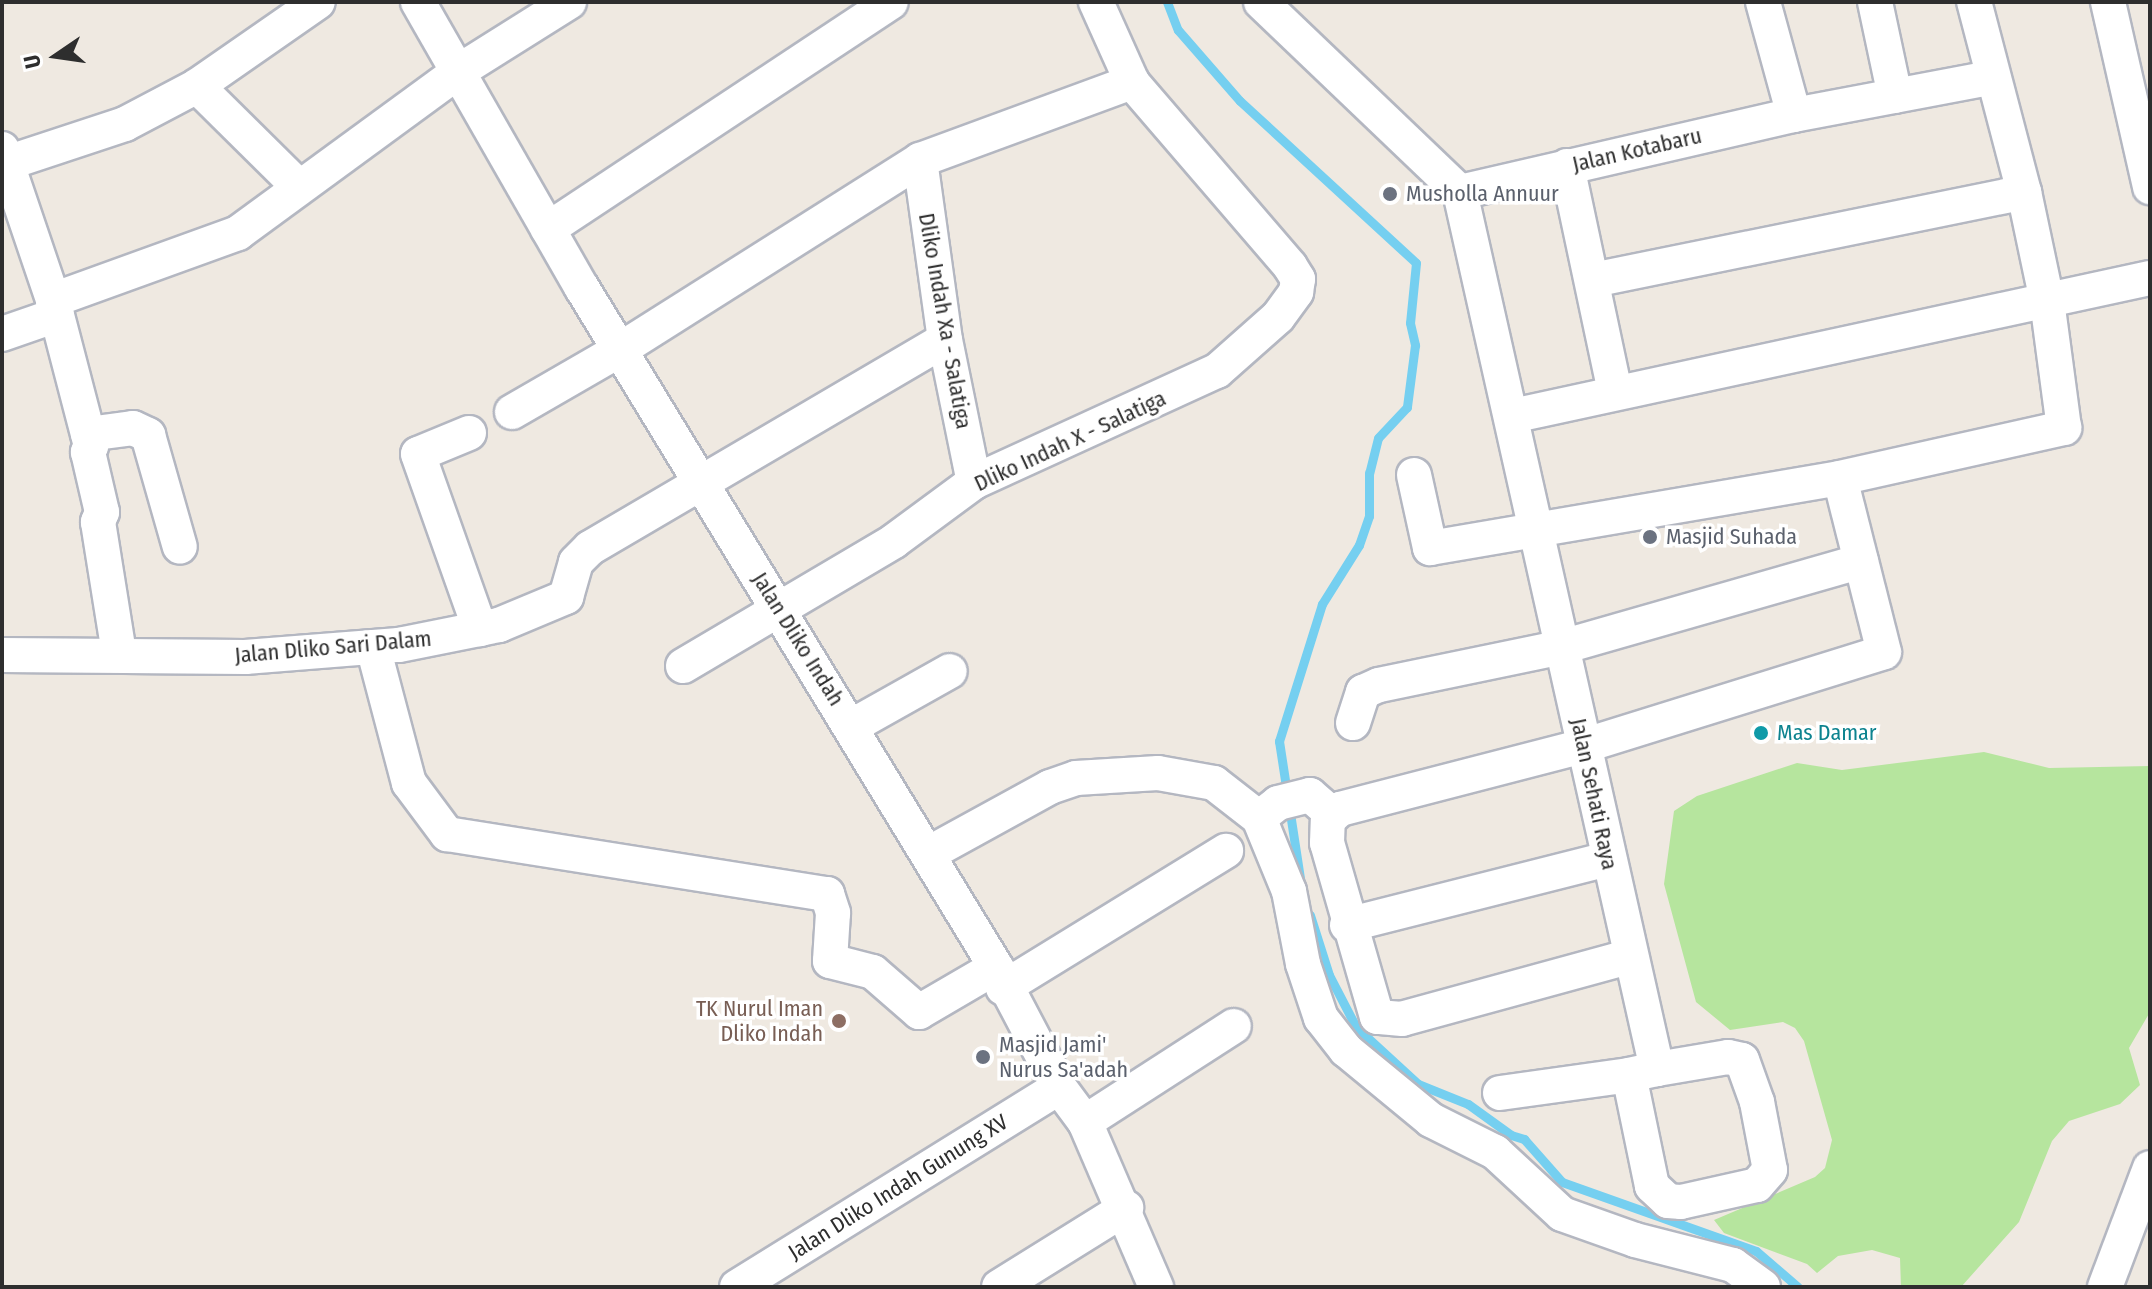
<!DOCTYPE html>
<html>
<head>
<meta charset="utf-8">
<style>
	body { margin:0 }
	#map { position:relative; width:2152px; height:1289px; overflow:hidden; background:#efe9e1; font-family:"Fira Sans Condensed",sans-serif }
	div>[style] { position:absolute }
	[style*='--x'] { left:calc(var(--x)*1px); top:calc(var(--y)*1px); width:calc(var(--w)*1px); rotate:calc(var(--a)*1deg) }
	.green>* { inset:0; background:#b6e59e }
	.stream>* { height:9px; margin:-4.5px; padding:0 4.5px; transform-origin:4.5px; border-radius:4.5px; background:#75cff0 }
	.roads { filter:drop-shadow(2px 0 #b4b7c1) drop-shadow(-2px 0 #b4b7c1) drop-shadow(0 2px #b4b7c1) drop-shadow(0 -2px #b4b7c1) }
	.street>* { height:34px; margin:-17px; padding:0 17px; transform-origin:17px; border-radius:17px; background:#fff }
	.dots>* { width:22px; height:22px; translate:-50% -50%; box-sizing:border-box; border:4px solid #fff; border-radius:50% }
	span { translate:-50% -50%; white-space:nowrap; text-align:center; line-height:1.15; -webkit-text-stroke:7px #fff; paint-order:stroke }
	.street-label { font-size:22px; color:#2e2e2e }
	.worship-label { font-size:22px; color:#5b616d }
	.left { translate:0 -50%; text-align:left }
	.culture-label { font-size:22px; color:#0d838f }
	.education-label { font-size:22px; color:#785e54 }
	.right { translate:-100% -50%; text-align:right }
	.frame { position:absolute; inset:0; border:4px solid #2e2e2e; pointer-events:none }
	.north { position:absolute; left:16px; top:16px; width:80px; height:80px; -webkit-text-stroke:6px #fff; paint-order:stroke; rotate:257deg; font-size:22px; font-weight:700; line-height:32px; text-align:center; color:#2e2e2e }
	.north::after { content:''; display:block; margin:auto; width:28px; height:36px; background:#2e2e2e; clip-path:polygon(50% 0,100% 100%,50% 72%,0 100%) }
</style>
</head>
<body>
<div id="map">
	<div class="green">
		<i style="clip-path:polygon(1984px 752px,2049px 768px,2150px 766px,2150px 1012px,2129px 1048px,2140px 1085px,2120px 1104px,2069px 1121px,2052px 1141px,2019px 1222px,1961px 1287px,1901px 1287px,1900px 1258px,1872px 1250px,1838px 1256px,1817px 1273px,1807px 1264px,1724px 1233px,1714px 1220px,1815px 1177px,1825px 1168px,1832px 1140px,1804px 1041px,1795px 1028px,1783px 1022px,1730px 1030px,1696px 1002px,1664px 884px,1674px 811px,1697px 796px,1797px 763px,1842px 770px)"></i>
	</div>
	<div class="stream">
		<i style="--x:1167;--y:2;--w:30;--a:69"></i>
		<i style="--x:1178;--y:30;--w:94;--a:48.9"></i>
		<i style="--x:1240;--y:101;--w:239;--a:42.6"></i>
		<i style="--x:1416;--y:263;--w:60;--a:95.7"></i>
		<i style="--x:1410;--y:323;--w:23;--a:77"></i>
		<i style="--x:1415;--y:345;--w:63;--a:97.4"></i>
		<i style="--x:1407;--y:407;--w:42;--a:133.1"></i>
		<i style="--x:1378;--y:438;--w:36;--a:104"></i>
		<i style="--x:1369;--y:473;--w:43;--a:90"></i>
		<i style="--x:1369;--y:516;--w:31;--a:109"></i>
		<i style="--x:1359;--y:545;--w:70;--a:122.1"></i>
		<i style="--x:1322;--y:604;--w:144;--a:107.4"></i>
		<i style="--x:1279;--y:741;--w:146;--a:81.3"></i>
		<i style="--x:1310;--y:915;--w:63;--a:72.4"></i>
		<i style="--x:1329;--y:975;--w:59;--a:62.6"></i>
		<i style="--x:1356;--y:1027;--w:84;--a:42.6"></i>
		<i style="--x:1418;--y:1084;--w:54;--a:21.8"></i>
		<i style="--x:1468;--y:1104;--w:53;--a:35.8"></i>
		<i style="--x:1511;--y:1135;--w:14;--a:17"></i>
		<i style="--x:1524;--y:1139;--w:57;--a:48.5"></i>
		<i style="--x:1562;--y:1182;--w:206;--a:19.6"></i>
		<i style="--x:1756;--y:1251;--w:55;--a:40.6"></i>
	</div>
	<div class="roads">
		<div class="street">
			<i style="--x:418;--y:2;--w:330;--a:60.2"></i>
			<i style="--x:582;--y:288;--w:795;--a:58.63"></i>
			<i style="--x:996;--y:967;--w:136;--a:62.3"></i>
			<i style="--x:1059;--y:1087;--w:44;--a:53.4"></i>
			<i style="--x:1085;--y:1122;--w:180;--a:66.7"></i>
			<i style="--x:1261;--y:2;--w:275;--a:43.7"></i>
			<i style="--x:1460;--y:192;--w:343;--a:-13"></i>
			<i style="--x:1794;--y:115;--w:199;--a:-10.7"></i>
			<i style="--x:1763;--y:2;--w:117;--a:74.7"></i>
			<i style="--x:1875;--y:2;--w:96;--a:78"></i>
			<i style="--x:2108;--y:2;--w:190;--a:77.2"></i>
			<i style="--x:197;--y:86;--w:141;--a:44.7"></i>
			<i style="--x:2;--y:149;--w:159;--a:71.3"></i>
			<i style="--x:53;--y:300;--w:151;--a:75.4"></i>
			<i style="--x:91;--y:446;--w:7;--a:117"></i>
			<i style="--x:88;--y:452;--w:62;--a:76.9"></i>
			<i style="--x:102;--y:512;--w:11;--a:112"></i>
			<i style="--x:98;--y:522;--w:133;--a:80.9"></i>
			<i style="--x:920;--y:160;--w:182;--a:82.1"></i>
			<i style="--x:945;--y:340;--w:145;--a:78.5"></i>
			<i style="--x:7;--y:163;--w:124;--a:-18.3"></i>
			<i style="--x:125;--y:124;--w:81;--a:-27.8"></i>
			<i style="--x:197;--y:86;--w:147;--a:-34.8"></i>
			<i style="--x:1567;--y:166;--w:230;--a:78"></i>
			<i style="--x:1460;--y:192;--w:899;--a:77.34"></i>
			<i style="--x:1657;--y:1069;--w:72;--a:-9.6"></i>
			<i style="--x:1728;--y:1057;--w:14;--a:12"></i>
			<i style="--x:1742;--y:1060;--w:45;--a:70.3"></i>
			<i style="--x:1757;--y:1102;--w:69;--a:79.2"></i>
			<i style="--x:1770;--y:1170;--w:20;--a:131"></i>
			<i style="--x:1757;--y:1185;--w:78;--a:167.4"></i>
			<i style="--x:1681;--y:1202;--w:13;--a:-176"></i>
			<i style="--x:1668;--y:1201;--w:22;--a:-137"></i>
			<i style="--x:1652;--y:1186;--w:113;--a:-101.7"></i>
			<i style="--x:1629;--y:1075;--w:29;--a:-12"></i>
			<i style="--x:548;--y:229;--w:411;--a:-33.5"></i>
			<i style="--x:1593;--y:280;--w:440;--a:-11.5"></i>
			<i style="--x:53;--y:300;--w:197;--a:-19.9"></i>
			<i style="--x:238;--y:233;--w:274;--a:-36.2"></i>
			<i style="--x:459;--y:71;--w:130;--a:-32.1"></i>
			<i style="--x:2;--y:334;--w:58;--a:-19.1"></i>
			<i style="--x:512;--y:412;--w:126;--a:-30"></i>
			<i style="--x:621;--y:349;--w:354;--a:-32.3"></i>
			<i style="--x:920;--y:160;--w:226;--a:-20.2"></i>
			<i style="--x:1512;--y:416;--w:653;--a:-12.21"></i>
			<i style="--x:469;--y:433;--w:55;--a:157.6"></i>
			<i style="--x:418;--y:454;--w:186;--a:70.5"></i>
			<i style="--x:88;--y:434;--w:45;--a:-7.6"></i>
			<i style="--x:133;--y:428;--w:17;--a:25"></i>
			<i style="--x:148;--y:435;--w:116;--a:74.1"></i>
			<i style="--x:1414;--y:475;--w:75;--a:77.6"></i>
			<i style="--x:1430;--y:548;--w:416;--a:-9.7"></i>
			<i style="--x:373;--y:647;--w:141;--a:75.2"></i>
			<i style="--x:409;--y:783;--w:64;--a:53.3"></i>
			<i style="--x:447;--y:834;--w:385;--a:9"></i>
			<i style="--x:827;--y:894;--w:20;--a:72"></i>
			<i style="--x:833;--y:913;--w:48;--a:93.6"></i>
			<i style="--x:830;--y:961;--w:44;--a:14.3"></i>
			<i style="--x:873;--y:972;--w:61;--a:41"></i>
			<i style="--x:919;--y:1012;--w:89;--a:-30.3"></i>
			<i style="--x:2;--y:655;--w:243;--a:0.5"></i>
			<i style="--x:245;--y:657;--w:154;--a:-4.5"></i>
			<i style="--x:399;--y:645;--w:102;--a:-11.3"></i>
			<i style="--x:499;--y:625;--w:73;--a:-22.7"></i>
			<i style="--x:566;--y:597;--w:36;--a:-74"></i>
			<i style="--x:576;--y:562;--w:20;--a:-45"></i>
			<i style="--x:590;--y:548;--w:411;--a:-30.4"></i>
			<i style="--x:683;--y:666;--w:245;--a:-30.6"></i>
			<i style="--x:894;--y:541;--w:99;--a:-36.4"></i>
			<i style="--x:974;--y:482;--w:267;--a:-24.6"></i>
			<i style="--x:1217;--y:371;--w:81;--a:-41.5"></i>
			<i style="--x:1278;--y:317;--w:31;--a:-54"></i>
			<i style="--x:1296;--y:292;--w:13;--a:-81"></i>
			<i style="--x:1298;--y:279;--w:15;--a:-122"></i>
			<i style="--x:1290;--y:266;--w:243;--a:-130.7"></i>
			<i style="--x:1132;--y:82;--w:88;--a:-114.2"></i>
			<i style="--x:1353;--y:723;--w:33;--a:-72"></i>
			<i style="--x:1363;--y:692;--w:17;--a:-24"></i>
			<i style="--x:1379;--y:685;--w:187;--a:-11.7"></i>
			<i style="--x:1562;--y:647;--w:311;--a:-16"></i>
			<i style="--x:852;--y:726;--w:112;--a:-29.3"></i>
			<i style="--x:1259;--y:818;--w:24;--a:-38"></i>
			<i style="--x:1278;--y:803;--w:33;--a:-14"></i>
			<i style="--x:1310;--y:795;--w:29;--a:41"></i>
			<i style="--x:928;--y:854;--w:139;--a:-28.8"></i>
			<i style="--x:1050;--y:787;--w:28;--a:-19"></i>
			<i style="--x:1076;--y:778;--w:82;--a:-3.5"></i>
			<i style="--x:1158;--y:773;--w:57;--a:10.1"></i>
			<i style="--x:1214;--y:783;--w:57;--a:37.9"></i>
			<i style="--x:1259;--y:818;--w:79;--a:67.7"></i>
			<i style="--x:1289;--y:891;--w:74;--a:79.1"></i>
			<i style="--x:1303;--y:964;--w:57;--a:71.6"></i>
			<i style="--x:1321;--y:1018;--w:41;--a:52"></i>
			<i style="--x:1346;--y:1050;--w:110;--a:39.5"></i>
			<i style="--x:1431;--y:1120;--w:72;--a:26.6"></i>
			<i style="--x:1495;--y:1152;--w:91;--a:42.8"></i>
			<i style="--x:1562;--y:1214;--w:77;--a:19.6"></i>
			<i style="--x:1635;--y:1240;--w:101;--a:14.3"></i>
			<i style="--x:1733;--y:1265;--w:37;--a:36"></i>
			<i style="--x:1347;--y:925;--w:269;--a:-14.2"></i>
			<i style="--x:1628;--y:957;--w:234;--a:164.7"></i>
			<i style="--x:1402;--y:1019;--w:25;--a:-175"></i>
			<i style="--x:1377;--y:1017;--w:181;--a:-106"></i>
			<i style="--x:1327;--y:843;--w:23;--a:-88"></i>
			<i style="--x:1328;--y:820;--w:16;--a:-43"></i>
			<i style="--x:1340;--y:809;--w:251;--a:-14.5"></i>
			<i style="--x:1583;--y:746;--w:315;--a:-17.3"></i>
			<i style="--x:1884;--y:652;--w:179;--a:-104.2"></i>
			<i style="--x:1840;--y:478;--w:230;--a:-12.6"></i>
			<i style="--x:2064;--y:428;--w:128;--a:-97.6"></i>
			<i style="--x:2047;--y:301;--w:111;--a:-101.9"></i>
			<i style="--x:2024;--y:192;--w:196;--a:-104.7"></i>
			<i style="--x:1003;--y:988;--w:262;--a:-31.6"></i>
			<i style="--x:1500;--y:1093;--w:130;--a:-7.9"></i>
			<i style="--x:1085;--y:1122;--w:177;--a:-32.8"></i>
			<i style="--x:737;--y:1287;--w:379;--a:-31.8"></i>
			<i style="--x:999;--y:1287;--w:150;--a:-31.9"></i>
			<i style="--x:2105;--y:1287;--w:127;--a:-69.3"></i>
		</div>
	</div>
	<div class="dots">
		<i style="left:1390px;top:194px;background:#6b7280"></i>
		<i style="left:1650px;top:537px;background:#6b7280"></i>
		<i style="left:1761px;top:733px;background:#0f9aa8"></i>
		<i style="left:839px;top:1021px;background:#8d6e63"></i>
		<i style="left:983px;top:1057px;background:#6b7280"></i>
	</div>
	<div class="street-label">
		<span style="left:1637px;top:150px;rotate:-13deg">Jalan Kotabaru</span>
		<span style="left:945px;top:321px;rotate:80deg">Dliko Indah Xa - Salatiga</span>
		<span style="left:1070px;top:441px;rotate:-25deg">Dliko Indah X - Salatiga</span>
		<span style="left:798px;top:639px;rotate:58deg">Jalan Dliko Indah</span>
		<span style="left:333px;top:647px;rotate:-5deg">Jalan Dliko Sari Dalam</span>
		<span style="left:1594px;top:794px;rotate:78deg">Jalan Sehati Raya</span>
		<span style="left:898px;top:1187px;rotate:-32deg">Jalan Dliko Indah Gunung XV</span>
	</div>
	<div class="worship-label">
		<span class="left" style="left:1406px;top:194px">Musholla Annuur</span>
		<span class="left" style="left:1666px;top:537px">Masjid Suhada</span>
		<span class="left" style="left:999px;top:1057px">Masjid Jami'<br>Nurus Sa'adah</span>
	</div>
	<div class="culture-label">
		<span class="left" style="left:1777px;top:733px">Mas Damar</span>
	</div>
	<div class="education-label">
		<span class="right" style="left:823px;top:1021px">TK Nurul Iman<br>Dliko Indah</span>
	</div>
	<div class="frame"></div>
	<div class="north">U</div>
</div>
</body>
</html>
